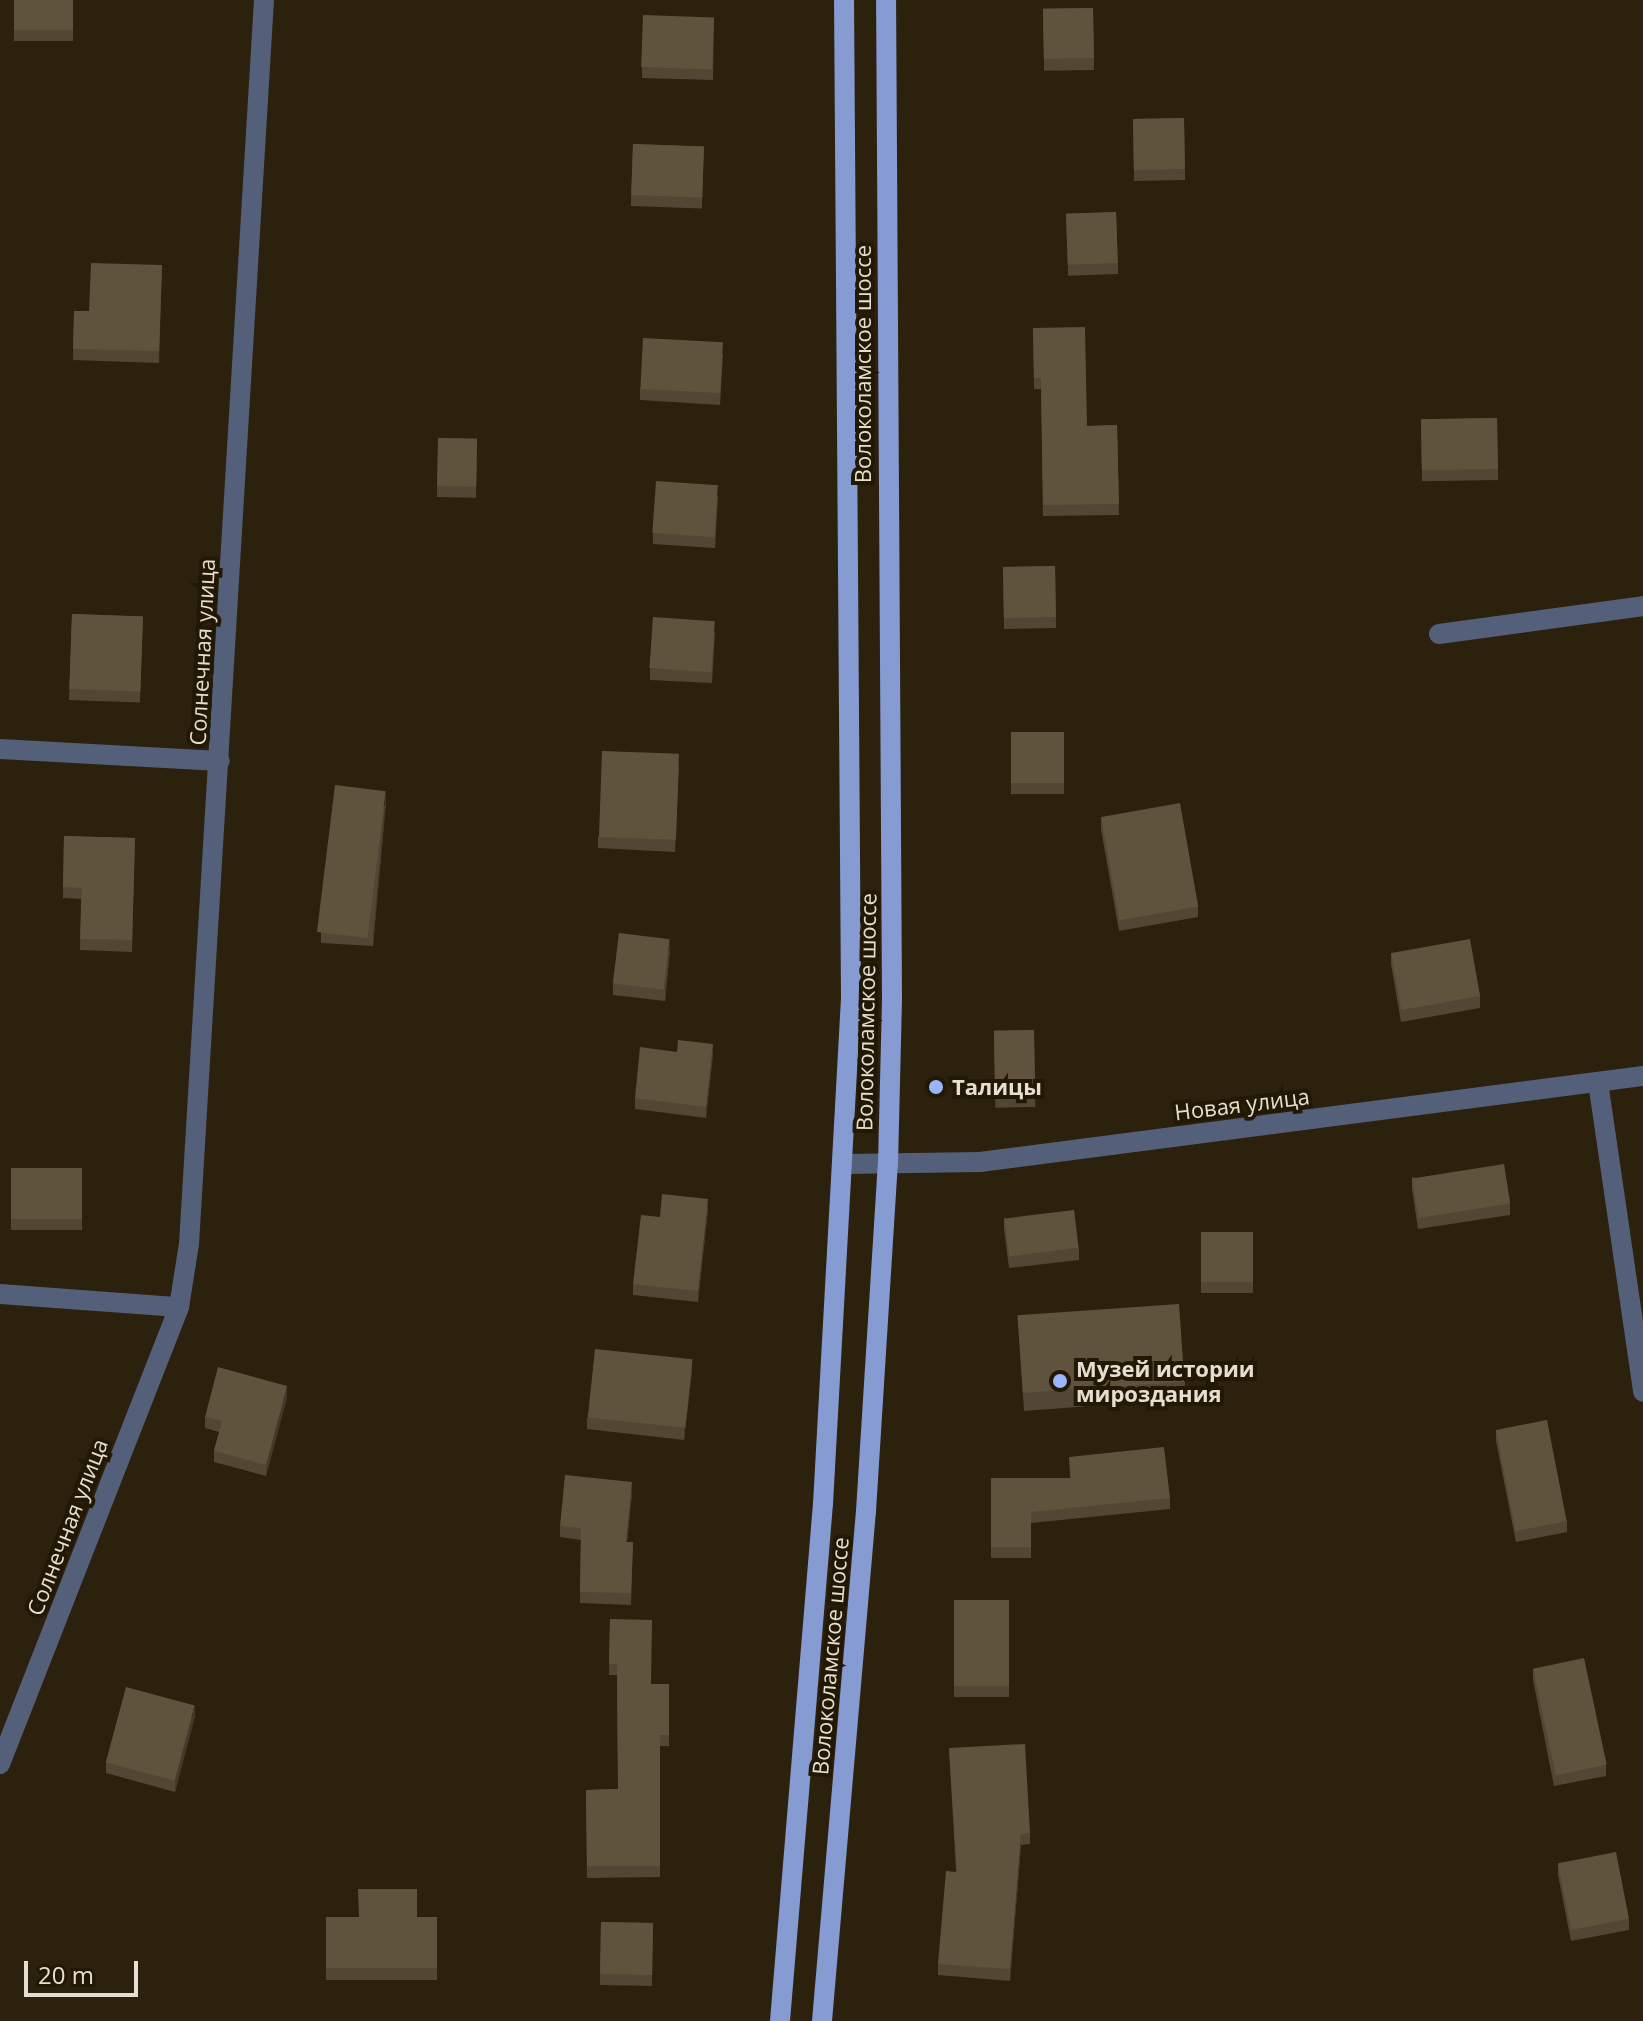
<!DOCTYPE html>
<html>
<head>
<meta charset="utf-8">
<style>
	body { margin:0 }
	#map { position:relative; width:1643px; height:2021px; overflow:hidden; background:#2c210d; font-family:"Open Sans",sans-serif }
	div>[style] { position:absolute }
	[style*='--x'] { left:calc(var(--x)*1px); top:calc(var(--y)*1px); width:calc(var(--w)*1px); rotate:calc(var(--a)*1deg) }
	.minor>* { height:20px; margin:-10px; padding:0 10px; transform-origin:10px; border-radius:10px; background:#545f7a }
	.major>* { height:20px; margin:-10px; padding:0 10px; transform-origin:10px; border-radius:10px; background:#859bd2 }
	.wall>* { inset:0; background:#524734; transform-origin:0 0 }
	.shaded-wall>* { inset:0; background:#423a2b }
	.building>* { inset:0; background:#5f533d; transform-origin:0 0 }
	.dots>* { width:22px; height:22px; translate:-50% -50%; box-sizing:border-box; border:4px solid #221804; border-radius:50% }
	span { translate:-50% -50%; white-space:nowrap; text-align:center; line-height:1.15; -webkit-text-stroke:8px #221804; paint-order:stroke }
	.street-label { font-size:22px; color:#e5ded1 }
	.poi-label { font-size:22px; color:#e5ded1; font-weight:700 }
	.left { translate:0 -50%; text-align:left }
	.scale { position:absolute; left:24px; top:1961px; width:114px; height:36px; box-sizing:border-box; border:4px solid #e5ded1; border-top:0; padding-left:10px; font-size:24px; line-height:28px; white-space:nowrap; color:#e5ded1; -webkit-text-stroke:6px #221804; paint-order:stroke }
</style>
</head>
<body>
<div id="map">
	<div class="minor">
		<i style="--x:1439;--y:634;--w:206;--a:-7.8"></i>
		<i style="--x:0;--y:749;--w:220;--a:3.1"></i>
		<i style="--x:1598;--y:1082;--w:313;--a:81.7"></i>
		<i style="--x:845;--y:1164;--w:135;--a:-0.8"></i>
		<i style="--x:980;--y:1162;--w:669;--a:-7.39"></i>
		<i style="--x:0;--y:1294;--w:179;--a:4.2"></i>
		<i style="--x:0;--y:1764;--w:491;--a:-68.6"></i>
		<i style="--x:179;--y:1307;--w:64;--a:-81"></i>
		<i style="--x:189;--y:1244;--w:1246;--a:-86.55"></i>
	</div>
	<div class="major">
		<i style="--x:780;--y:2021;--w:519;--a:-85.25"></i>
		<i style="--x:823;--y:1504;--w:506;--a:-86.83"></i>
		<i style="--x:851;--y:999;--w:999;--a:-90.4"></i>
		<i style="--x:822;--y:2021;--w:512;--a:-85.07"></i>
		<i style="--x:866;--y:1511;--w:348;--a:-86.4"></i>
		<i style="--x:888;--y:1164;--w:166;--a:-88.6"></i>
		<i style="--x:892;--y:998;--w:998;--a:-90.34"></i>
	</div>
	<div class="wall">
		<i style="left:14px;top:0;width:59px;height:41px"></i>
		<i style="left:1093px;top:8px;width:62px;height:50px;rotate:89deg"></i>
		<i style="clip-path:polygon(714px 17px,713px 80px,642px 78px,642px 67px)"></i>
		<i style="left:1184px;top:118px;width:62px;height:51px;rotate:89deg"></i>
		<i style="left:633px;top:144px;width:71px;height:62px;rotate:2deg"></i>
		<i style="left:1116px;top:212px;width:62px;height:50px;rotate:88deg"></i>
		<i style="clip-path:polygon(162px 265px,159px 363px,73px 360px,74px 311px,89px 311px)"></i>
		<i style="clip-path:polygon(1033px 328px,1087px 426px,1117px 425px,1119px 515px,1043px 516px,1041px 389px,1034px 389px)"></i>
		<i style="clip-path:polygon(723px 354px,720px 405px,640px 400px,640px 389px)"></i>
		<i style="left:1497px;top:418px;width:62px;height:76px;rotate:89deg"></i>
		<i style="left:438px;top:438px;width:39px;height:59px;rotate:1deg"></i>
		<i style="clip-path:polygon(718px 496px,715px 548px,653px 544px,653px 533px)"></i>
		<i style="left:1055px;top:566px;width:62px;height:52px;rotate:89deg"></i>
		<i style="left:72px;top:614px;width:71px;height:86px;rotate:2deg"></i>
		<i style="clip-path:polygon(715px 632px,712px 683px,650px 680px,650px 668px)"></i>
		<i style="left:1064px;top:732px;width:62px;height:53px;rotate:90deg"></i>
		<i style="clip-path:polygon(679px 766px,675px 852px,598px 848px,598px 837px)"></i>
		<i style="clip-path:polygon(386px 802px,373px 946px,321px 943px,321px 932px)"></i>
		<i style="clip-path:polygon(1101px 817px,1198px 906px,1198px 917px,1119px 931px,1101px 829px)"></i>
		<i style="clip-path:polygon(64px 836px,135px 838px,132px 952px,80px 950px,81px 899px,63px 898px)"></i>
		<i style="clip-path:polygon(670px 950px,665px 1001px,613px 995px,613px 984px)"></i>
		<i style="clip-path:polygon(1391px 953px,1480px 996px,1480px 1008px,1401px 1022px,1391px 964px)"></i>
		<i style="left:1034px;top:1030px;width:77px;height:40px;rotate:89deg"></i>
		<i style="clip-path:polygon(713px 1055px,706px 1118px,635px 1109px,635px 1098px)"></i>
		<i style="left:11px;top:1168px;width:71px;height:62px"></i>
		<i style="clip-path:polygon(1412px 1177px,1510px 1204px,1510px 1215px,1418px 1229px,1412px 1189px)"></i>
		<i style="clip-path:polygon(708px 1210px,698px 1302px,633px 1295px,633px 1284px,660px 1217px)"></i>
		<i style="clip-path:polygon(1004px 1218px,1079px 1248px,1079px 1260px,1009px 1268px,1004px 1229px)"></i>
		<i style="left:1201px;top:1232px;width:52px;height:61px"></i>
		<i style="clip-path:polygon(1018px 1317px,1185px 1382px,1185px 1399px,1024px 1411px)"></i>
		<i style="clip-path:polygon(692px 1371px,684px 1440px,587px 1429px,587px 1418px)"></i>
		<i style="clip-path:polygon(287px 1397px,266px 1476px,214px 1462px,214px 1451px,219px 1432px,205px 1428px,205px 1417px)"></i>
		<i style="clip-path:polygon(1496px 1430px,1567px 1521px,1567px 1532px,1516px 1542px,1496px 1441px)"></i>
		<i style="clip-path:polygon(1069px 1457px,1170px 1498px,1170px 1509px,1031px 1523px,1031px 1558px,991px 1558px,991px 1478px,1070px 1478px)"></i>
		<i style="clip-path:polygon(632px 1494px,627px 1542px,633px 1542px,631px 1605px,580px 1603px,581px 1540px,560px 1537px,560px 1526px)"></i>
		<i style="left:954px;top:1600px;width:55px;height:97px"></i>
		<i style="clip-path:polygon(610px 1619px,651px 1684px,669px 1684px,669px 1746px,660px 1746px,660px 1877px,587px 1878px,586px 1790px,618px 1789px,617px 1675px,609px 1675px)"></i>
		<i style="clip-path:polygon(1533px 1668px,1606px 1765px,1606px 1776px,1554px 1786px,1533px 1680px)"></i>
		<i style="clip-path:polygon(195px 1716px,175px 1792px,106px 1773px,106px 1762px)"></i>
		<i style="clip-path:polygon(949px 1748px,1030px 1833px,1030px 1844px,1021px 1845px,1010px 1981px,938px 1975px,938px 1964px,956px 1872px)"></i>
		<i style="clip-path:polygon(1558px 1864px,1629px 1919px,1629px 1930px,1571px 1941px,1558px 1875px)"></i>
		<i style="left:326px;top:1917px;width:111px;height:63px"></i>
		<i style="left:601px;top:1922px;width:52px;height:63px;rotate:1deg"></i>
	</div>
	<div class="shaded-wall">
		<i style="clip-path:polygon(386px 791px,386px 802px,373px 946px,373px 935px)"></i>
		<i style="clip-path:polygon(670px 939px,670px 950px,665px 1001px,665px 990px)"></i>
		<i style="clip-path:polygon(713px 1044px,713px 1055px,706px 1118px,706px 1107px)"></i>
		<i style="clip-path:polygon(708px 1199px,708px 1210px,698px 1302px,698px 1291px)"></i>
		<i style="clip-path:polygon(692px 1360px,692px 1371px,684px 1440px,684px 1429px)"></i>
		<i style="clip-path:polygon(287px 1386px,287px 1397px,266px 1476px,266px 1465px)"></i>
		<i style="clip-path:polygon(632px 1482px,632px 1494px,626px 1553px,626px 1542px)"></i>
		<i style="clip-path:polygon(195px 1705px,195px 1716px,175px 1792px,175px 1781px)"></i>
		<i style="clip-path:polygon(1021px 1834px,1021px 1845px,1010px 1981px,1010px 1969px)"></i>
	</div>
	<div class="building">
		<i style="left:14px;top:0;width:59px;height:30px"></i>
		<i style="left:1093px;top:8px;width:50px;height:50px;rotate:89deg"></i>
		<i style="left:643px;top:15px;width:71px;height:52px;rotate:2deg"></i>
		<i style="left:1184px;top:118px;width:51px;height:51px;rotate:89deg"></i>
		<i style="left:633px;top:144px;width:71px;height:51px;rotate:2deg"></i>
		<i style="left:1116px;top:212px;width:51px;height:50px;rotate:88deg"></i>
		<i style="clip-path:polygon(91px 263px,162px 265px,159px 351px,73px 349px,74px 311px,89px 311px)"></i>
		<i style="clip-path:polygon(1085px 327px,1087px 426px,1117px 425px,1119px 504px,1043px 505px,1041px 378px,1034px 378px,1033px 328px)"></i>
		<i style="left:643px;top:338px;width:80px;height:51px;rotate:3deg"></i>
		<i style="left:1497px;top:418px;width:51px;height:76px;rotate:89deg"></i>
		<i style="left:438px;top:438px;width:39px;height:48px;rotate:1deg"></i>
		<i style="left:656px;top:481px;width:62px;height:52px;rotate:4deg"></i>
		<i style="left:1055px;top:566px;width:51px;height:52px;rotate:89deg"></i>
		<i style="left:72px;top:614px;width:71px;height:75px;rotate:2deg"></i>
		<i style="left:653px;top:617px;width:62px;height:51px;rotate:4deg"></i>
		<i style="left:1064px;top:732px;width:51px;height:53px;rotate:90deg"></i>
		<i style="left:602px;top:751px;width:77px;height:86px;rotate:2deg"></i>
		<i style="left:335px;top:785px;width:51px;height:148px;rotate:7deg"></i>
		<i style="left:1180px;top:803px;width:105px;height:80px;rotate:80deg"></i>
		<i style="clip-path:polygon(64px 836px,135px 838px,132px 940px,80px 939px,82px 888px,63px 887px)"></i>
		<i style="left:619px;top:933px;width:51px;height:51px;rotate:7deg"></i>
		<i style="left:1470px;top:939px;width:58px;height:80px;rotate:80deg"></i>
		<i style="left:1034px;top:1030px;width:65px;height:40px;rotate:89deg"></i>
		<i style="clip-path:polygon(678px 1040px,713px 1044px,706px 1107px,635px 1098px,640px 1047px,677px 1052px)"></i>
		<i style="left:1504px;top:1164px;width:40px;height:93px;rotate:81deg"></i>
		<i style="left:11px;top:1168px;width:71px;height:51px"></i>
		<i style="clip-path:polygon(662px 1194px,708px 1199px,698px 1291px,633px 1284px,641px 1215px,660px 1217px)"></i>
		<i style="left:1074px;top:1210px;width:38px;height:70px;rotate:83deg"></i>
		<i style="left:1201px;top:1232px;width:52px;height:50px"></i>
		<i style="left:1179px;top:1304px;width:78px;height:162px;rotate:86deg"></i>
		<i style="left:595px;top:1349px;width:98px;height:69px;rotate:6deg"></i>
		<i style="clip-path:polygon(218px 1367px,287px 1386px,266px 1465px,214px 1451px,222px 1421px,205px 1417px)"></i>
		<i style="left:1547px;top:1420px;width:103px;height:52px;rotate:79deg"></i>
		<i style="clip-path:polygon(1164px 1447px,1170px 1498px,1031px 1512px,1031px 1547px,991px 1547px,991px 1478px,1071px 1478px,1069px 1457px)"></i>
		<i style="clip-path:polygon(565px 1475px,632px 1482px,626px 1542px,633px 1542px,631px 1593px,580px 1592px,581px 1528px,560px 1526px)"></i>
		<i style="left:954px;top:1600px;width:55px;height:86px"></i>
		<i style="clip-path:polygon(610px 1619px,652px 1620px,651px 1684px,669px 1684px,669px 1735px,660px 1735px,660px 1866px,587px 1866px,586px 1790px,618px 1789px,617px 1664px,609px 1664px)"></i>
		<i style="left:1584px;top:1658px;width:109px;height:52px;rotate:78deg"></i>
		<i style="left:126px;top:1687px;width:71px;height:78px;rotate:15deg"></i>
		<i style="clip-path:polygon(1025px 1744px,1030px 1833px,1021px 1834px,1010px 1969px,938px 1964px,946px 1871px,957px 1872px,949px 1748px)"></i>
		<i style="left:1616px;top:1852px;width:68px;height:59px;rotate:79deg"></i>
		<i style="clip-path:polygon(358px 1889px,417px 1889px,417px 1917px,437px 1917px,437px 1968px,326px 1968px,326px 1917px,359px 1917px)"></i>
		<i style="left:601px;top:1922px;width:52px;height:52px;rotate:1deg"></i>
	</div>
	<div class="dots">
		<i style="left:936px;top:1087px;background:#99b5fd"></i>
		<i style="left:1060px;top:1381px;background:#99b5fd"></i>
	</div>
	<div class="street-label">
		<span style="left:863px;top:364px;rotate:-90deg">Волоколамское шоссе</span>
		<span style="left:202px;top:652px;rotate:-87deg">Солнечная улица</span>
		<span style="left:866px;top:1012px;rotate:-89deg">Волоколамское шоссе</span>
		<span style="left:1242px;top:1104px;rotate:-7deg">Новая улица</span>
		<span style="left:67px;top:1527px;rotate:-69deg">Солнечная улица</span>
		<span style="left:830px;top:1656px;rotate:-85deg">Волоколамское шоссе</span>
	</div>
	<div class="poi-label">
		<span class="left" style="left:952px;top:1087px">Талицы</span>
		<span class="left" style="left:1076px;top:1381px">Музей истории<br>мироздания</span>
	</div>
	<div class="scale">20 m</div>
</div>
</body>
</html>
